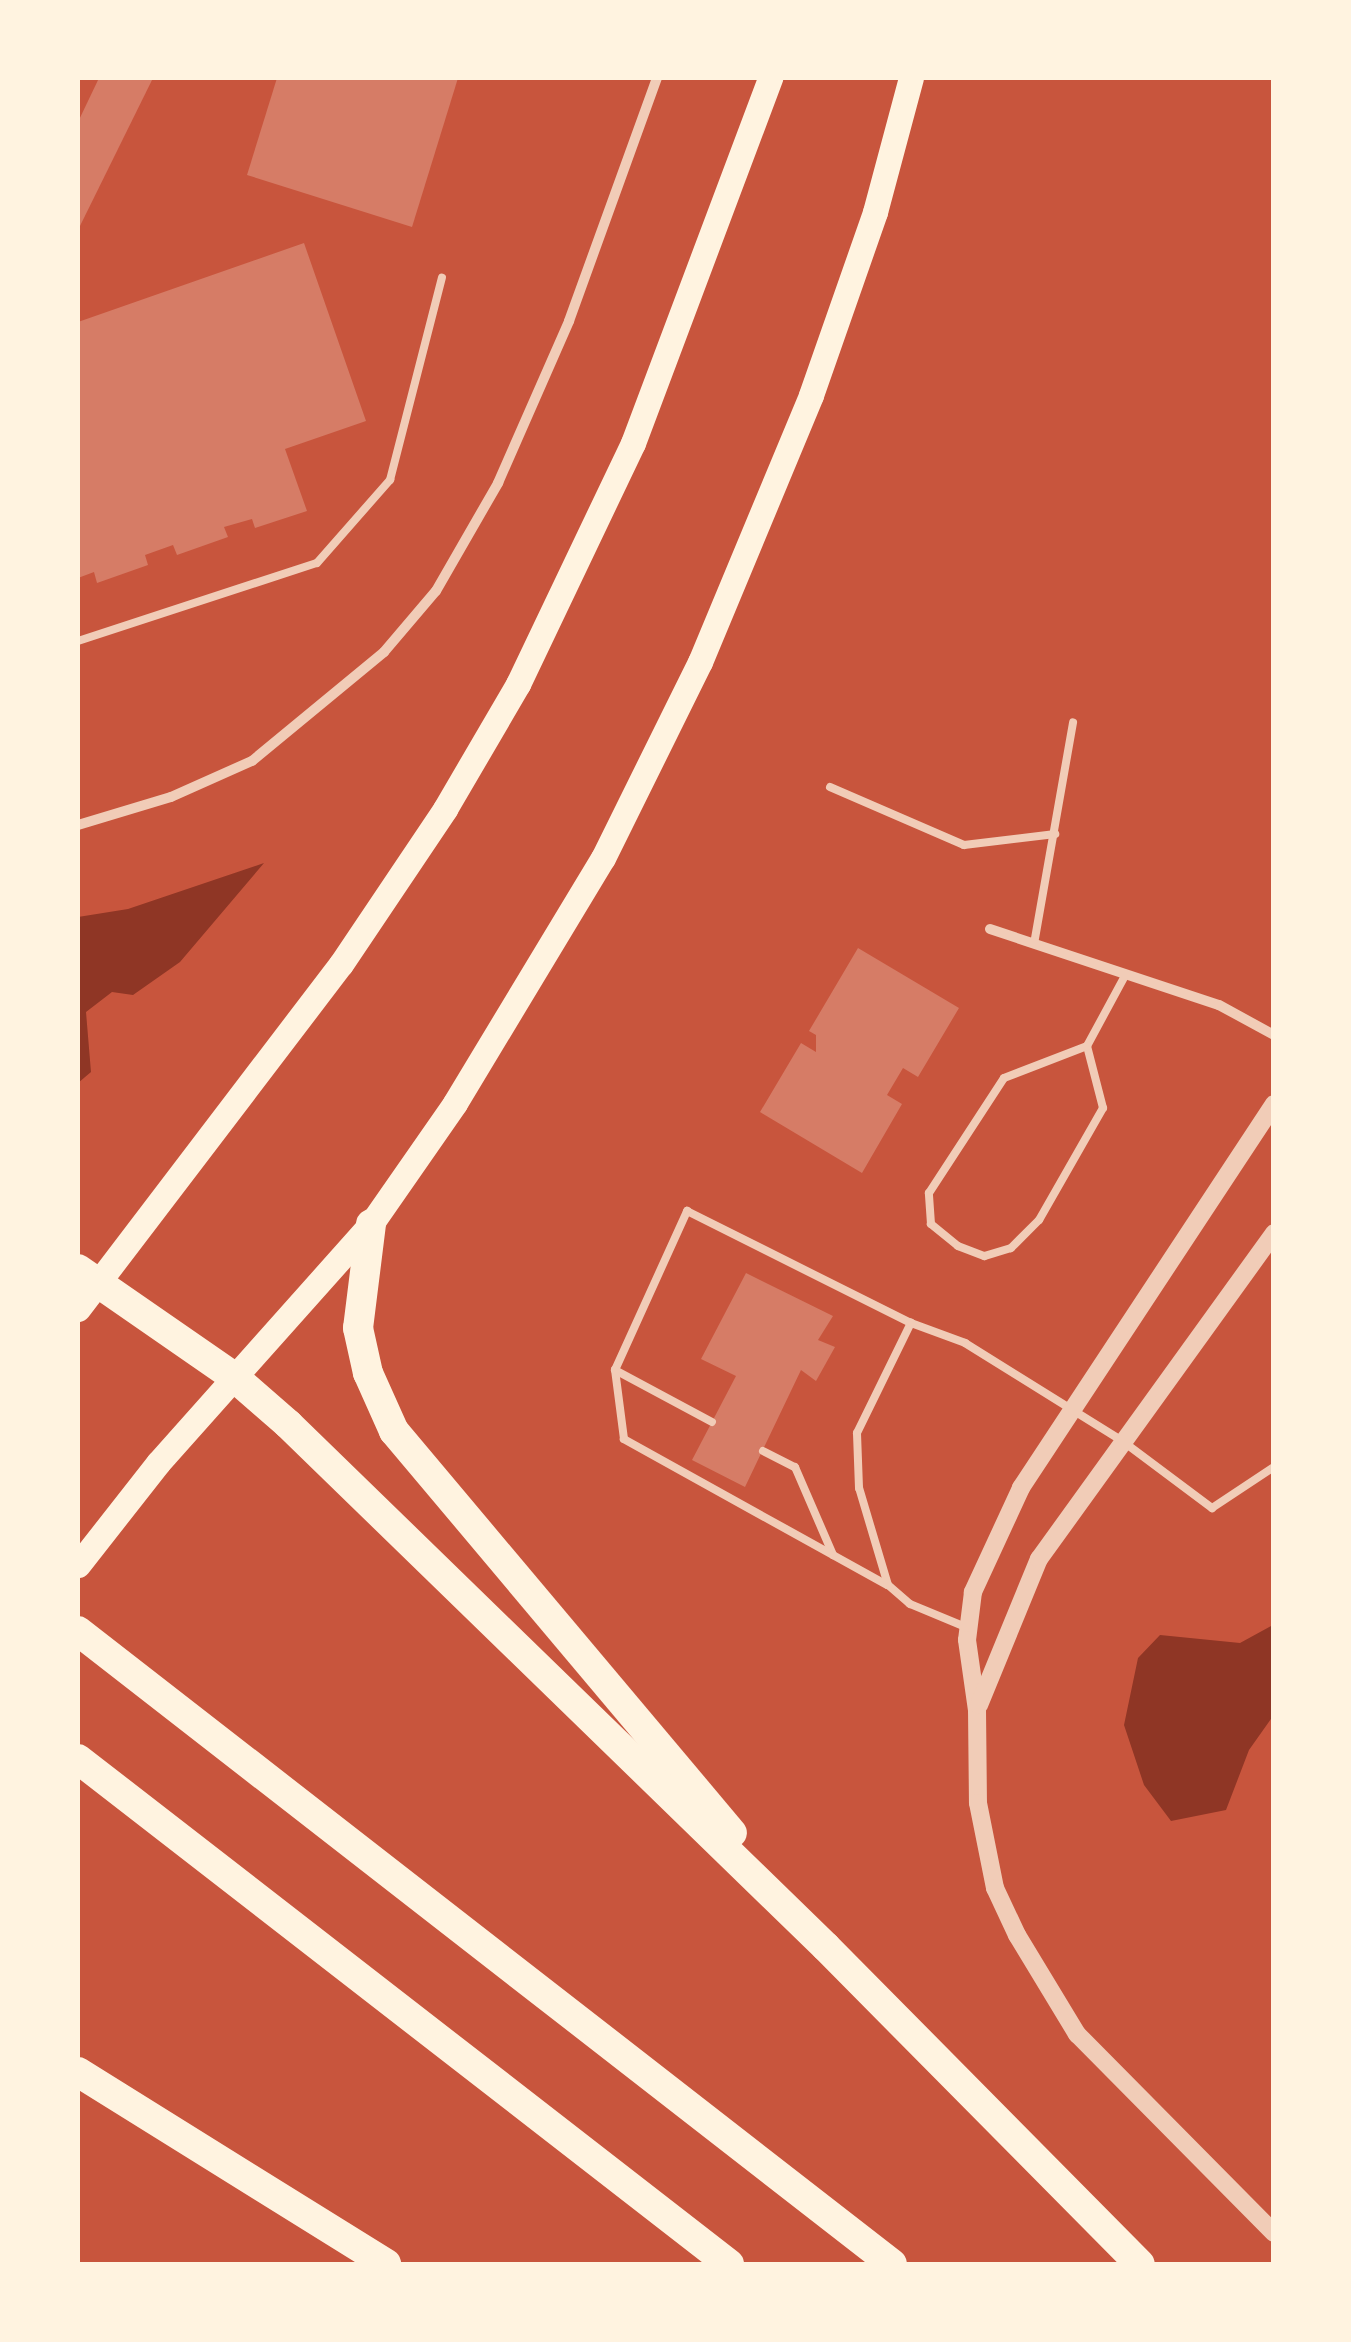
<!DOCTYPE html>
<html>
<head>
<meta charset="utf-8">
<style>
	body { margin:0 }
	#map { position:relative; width:1351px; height:2342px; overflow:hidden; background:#c8553d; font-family:"Source Sans 3",sans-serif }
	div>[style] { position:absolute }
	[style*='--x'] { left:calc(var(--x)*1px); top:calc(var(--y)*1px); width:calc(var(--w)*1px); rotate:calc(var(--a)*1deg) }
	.water>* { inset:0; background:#8f3625 }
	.building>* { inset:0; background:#d67c66 }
	.service>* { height:8px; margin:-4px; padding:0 4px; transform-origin:4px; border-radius:4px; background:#f1ccb7 }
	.minor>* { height:10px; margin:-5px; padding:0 5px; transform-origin:5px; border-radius:5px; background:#f1ccb7 }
	.tertiary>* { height:18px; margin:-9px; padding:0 9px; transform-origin:9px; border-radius:9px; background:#f1ccb7 }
	.primary>* { height:25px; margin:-12.5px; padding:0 12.5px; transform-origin:12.5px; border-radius:12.5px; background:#fff3e0 }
	.motorway>* { height:30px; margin:-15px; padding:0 15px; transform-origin:15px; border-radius:15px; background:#fff3e0 }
	span { translate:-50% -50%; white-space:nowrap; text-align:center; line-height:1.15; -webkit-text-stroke:8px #fff3e0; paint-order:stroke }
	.frame { position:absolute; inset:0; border:80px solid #fff3e0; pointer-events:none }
</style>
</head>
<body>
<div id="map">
	<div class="water">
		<i style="clip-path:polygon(264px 863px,180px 962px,133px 995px,112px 992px,86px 1012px,91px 1072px,78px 1083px,78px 917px,128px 909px)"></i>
		<i style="clip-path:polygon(1273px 1625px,1273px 1716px,1249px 1750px,1226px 1810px,1171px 1821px,1144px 1785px,1124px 1725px,1138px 1658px,1160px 1635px,1240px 1643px)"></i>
	</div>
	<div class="building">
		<i style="clip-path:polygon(99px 78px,153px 78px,78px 230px,78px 122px)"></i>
		<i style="clip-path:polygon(277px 78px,458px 78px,412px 227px,247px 175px)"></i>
		<i style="clip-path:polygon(304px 243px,366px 421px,285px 449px,307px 511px,255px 528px,252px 519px,224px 527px,228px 537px,177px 555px,173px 545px,145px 555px,148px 565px,97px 583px,94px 572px,78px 578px,78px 322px)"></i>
		<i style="clip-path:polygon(858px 948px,959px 1008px,918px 1077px,903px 1068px,887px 1095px,902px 1104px,862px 1173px,760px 1112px,801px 1043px,816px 1052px,816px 1035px,809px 1031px)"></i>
		<i style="clip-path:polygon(746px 1273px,833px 1316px,818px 1340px,835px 1347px,816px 1381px,801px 1370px,745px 1487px,692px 1460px,736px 1376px,701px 1359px)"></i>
	</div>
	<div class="service">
		<i style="--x:78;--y:641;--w:251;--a:-18.1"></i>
		<i style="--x:317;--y:563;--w:111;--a:-48.7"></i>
		<i style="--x:390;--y:480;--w:209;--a:-75.6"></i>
		<i style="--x:830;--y:787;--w:146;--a:23.4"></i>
		<i style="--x:964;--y:845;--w:92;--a:-6.9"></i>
		<i style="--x:1034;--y:944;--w:225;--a:-80"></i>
		<i style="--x:1087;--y:1046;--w:64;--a:75.5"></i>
		<i style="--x:1103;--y:1108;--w:129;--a:119.7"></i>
		<i style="--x:1039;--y:1220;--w:40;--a:135"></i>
		<i style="--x:1011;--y:1248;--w:28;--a:163"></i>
		<i style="--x:984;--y:1256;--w:28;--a:-159"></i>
		<i style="--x:958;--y:1246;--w:35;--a:-141"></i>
		<i style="--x:931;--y:1224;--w:31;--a:-94"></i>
		<i style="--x:929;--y:1193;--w:137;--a:-56.9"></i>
		<i style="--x:1004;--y:1078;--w:89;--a:-21.1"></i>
		<i style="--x:1087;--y:1046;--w:82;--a:-61.6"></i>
		<i style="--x:615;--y:1370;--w:110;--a:28.2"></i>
		<i style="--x:763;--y:1451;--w:36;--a:27"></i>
		<i style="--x:795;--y:1467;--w:96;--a:66.6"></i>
		<i style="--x:887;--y:1585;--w:301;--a:-151"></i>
		<i style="--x:624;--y:1439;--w:70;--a:-97.4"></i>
		<i style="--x:615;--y:1370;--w:175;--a:-65.6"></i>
		<i style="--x:687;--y:1211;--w:250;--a:26.6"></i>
		<i style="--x:968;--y:1628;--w:63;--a:-157.5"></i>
		<i style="--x:910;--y:1604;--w:29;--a:-139"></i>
		<i style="--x:888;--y:1585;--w:101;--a:-106.6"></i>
		<i style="--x:859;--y:1488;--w:55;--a:-92.1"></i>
		<i style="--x:857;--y:1433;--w:123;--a:-63.9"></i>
		<i style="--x:911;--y:1323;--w:58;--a:20.3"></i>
		<i style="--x:965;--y:1343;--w:184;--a:31.9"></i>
		<i style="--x:1121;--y:1440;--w:114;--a:36.8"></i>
		<i style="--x:1212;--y:1508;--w:74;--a:-33.5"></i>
	</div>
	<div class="minor">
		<i style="--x:78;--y:825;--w:97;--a:-16.8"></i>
		<i style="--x:171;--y:797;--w:89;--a:-24"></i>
		<i style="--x:252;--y:761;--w:171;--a:-39.5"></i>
		<i style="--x:384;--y:652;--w:80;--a:-49.6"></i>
		<i style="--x:436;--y:591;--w:125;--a:-60.1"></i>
		<i style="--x:498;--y:483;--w:177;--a:-66.3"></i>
		<i style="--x:569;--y:321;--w:258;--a:-70.1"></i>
		<i style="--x:990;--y:929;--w:241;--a:18.4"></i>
		<i style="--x:1219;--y:1005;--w:63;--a:28.6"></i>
	</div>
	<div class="tertiary">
		<i style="--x:1274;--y:1104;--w:460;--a:123.4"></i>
		<i style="--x:1021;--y:1488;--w:115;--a:114.8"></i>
		<i style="--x:973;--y:1592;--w:48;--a:97.1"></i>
		<i style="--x:967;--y:1640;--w:71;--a:81.9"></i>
		<i style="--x:977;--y:1710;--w:93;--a:89.4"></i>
		<i style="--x:978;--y:1803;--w:87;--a:78.7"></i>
		<i style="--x:995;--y:1888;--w:52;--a:64.9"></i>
		<i style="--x:1017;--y:1935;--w:116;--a:58.8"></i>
		<i style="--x:1077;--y:2034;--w:280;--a:45.3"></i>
		<i style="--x:979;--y:1705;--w:158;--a:-67.7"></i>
		<i style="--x:1039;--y:1559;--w:402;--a:-54.2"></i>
	</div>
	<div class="primary">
		<i style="--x:78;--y:1309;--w:434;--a:-52.7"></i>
		<i style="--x:341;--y:964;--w:187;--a:-56.1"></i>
		<i style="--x:445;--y:809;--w:145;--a:-59.7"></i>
		<i style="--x:518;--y:684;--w:267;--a:-64.5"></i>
		<i style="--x:633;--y:443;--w:390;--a:-69.4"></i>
		<i style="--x:78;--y:1565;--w:130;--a:-51.9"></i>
		<i style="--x:158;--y:1463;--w:320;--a:-48.3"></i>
		<i style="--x:371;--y:1224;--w:147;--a:-55.2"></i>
		<i style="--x:455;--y:1103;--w:286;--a:-58.9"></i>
		<i style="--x:603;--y:858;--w:219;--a:-63.7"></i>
		<i style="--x:700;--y:662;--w:289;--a:-67.4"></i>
		<i style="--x:811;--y:395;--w:194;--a:-70.7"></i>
		<i style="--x:875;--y:212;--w:139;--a:-75"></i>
	</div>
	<div class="motorway">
		<i style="--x:371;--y:1224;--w:105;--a:97.1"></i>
		<i style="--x:358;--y:1328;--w:46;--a:77.5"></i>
		<i style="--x:368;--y:1373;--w:64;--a:65.9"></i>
		<i style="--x:394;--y:1431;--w:525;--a:49.94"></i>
		<i style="--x:78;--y:1269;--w:190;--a:34.7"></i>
		<i style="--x:234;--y:1377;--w:72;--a:41"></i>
		<i style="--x:288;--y:1424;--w:750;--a:44.19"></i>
		<i style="--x:826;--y:1947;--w:446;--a:45.3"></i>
		<i style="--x:78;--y:1631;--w:1031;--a:37.87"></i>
		<i style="--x:78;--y:1759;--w:824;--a:37.8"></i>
		<i style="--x:78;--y:2072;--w:363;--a:31.9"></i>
	</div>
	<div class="frame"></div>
</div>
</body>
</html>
